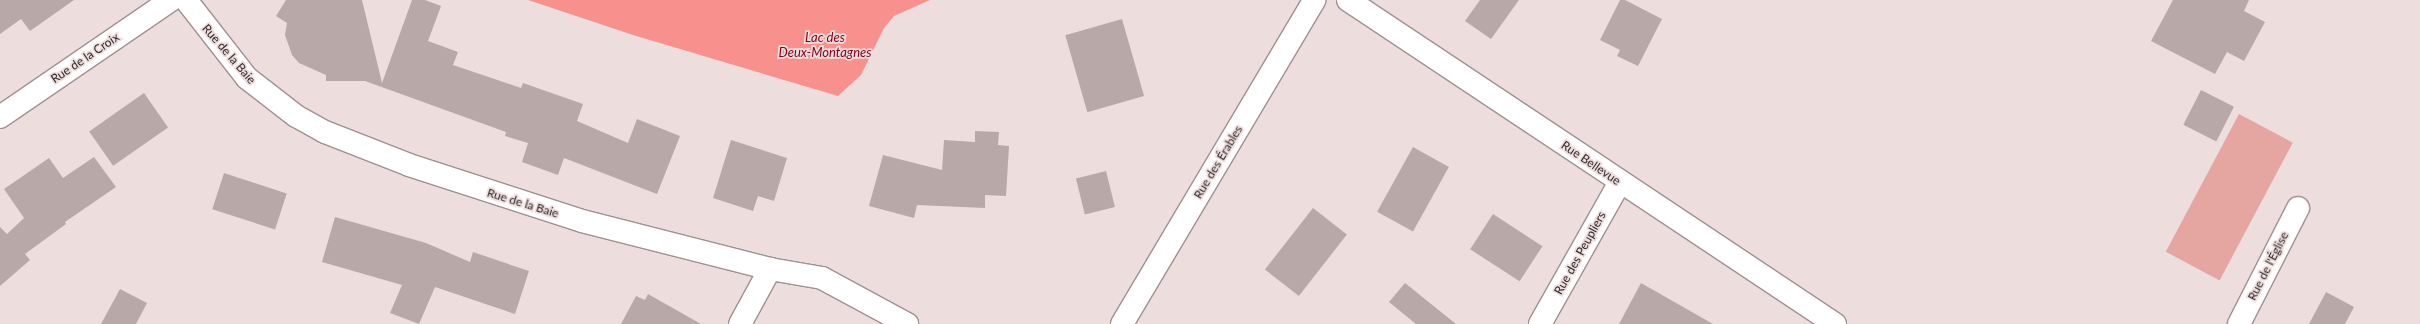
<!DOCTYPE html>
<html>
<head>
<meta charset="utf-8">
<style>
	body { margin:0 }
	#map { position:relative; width:2420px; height:324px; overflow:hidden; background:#eddedd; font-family:Lato,sans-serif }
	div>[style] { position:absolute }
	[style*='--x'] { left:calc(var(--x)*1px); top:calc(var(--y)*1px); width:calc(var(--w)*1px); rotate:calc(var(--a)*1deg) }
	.green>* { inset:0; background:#e5a6a2; transform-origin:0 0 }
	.water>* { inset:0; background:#f8918e }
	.building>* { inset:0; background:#b8a9a8; transform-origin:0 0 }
	.roads { filter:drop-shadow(1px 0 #9f9190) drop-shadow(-1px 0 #9f9190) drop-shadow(0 1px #9f9190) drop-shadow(0 -1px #9f9190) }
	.minor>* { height:22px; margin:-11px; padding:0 11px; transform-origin:11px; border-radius:11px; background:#fff }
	span { translate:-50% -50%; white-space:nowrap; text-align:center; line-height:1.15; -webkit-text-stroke:3.5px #eddedd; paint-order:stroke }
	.street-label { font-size:12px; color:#2e2828 }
	.water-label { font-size:13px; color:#810016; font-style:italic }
</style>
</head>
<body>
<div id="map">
	<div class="green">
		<i style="left:2239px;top:114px;width:61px;height:156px;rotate:28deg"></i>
	</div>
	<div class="water">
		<i style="clip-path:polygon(528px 0,930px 0,894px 16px,884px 28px,861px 75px,838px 96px,633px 35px)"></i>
	</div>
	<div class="building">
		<i style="clip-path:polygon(0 0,74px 0,30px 31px,21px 19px,0 34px)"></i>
		<i style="clip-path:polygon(286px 0,362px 0,382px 83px,412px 0,425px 0,441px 6px,428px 41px,458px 52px,453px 65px,521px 88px,523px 83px,583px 104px,577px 121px,628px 143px,637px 119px,680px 136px,657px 194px,564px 158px,558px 175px,522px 162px,528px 143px,505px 136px,506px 132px,365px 81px,326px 81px,326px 75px,299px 63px,292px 55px,285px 35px,287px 23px,276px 16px)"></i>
		<i style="clip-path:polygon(1480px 0,1519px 0,1491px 39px,1465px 21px)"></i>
		<i style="clip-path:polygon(1620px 0,1625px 0,1662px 19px,1638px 66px,1617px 56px,1620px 50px,1600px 40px)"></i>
		<i style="clip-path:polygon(2173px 0,2249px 0,2244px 11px,2265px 22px,2244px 61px,2227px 52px,2215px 74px,2151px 41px)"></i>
		<i style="left:1122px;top:19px;width:80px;height:59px;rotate:74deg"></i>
		<i style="left:2201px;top:90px;width:37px;height:39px;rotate:27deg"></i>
		<i style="left:144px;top:93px;width:42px;height:67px;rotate:55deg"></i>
		<i style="clip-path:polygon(975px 131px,999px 132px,998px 145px,1009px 146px,1006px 196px,985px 195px,985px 208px,917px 205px,914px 218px,869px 206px,883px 155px,942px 170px,944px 140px,975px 142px)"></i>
		<i style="clip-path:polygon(731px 140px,787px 158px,774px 201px,758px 196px,753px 211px,713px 198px)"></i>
		<i style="left:1413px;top:147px;width:41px;height:74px;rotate:29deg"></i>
		<i style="clip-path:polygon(94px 157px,116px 187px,65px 222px,66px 224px,25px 254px,30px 260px,0 286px,0 227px,7px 234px,24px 218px,4px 189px,49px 158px,63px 178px)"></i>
		<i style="left:1106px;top:171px;width:37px;height:31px;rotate:76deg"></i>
		<i style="left:224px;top:173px;width:66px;height:38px;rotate:18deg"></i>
		<i style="left:1313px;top:208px;width:43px;height:78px;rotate:38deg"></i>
		<i style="left:1493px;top:214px;width:59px;height:42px;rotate:33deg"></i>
		<i style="clip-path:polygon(335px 217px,426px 243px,470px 262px,473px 252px,529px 271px,515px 314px,435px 287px,419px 324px,390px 313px,402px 285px,322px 262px)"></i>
		<i style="clip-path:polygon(1405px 283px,1456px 324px,1416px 324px,1389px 302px)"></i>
		<i style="clip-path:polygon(1641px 283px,1713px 324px,1619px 324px)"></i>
		<i style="clip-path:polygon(120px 289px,147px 303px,136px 324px,101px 324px)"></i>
		<i style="clip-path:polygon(2326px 292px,2354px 307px,2345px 324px,2309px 324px)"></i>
		<i style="clip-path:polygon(648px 294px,701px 324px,621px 324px,636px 296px,645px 300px)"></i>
	</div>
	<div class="roads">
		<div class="minor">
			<i style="--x:186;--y:0;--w:99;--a:52"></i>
			<i style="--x:247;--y:78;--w:62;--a:37.8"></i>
			<i style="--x:296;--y:116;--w:33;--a:29"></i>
			<i style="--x:325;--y:132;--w:90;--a:21.4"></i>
			<i style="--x:409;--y:165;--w:182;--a:17.9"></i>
			<i style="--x:582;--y:221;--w:194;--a:14.3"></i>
			<i style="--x:770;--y:269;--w:53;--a:9.8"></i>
			<i style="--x:822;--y:278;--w:97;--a:28.4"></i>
			<i style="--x:1348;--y:0;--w:585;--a:33.64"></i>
			<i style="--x:0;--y:117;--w:207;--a:-34.4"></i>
			<i style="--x:740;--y:324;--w:63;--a:-61.4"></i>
			<i style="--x:1122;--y:324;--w:377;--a:-59.3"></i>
			<i style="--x:1540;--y:324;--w:163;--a:-60.6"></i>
			<i style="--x:2239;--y:324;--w:130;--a:-63"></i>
		</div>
	</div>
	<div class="street-label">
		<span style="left:229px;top:54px;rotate:49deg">Rue de la Baie</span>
		<span style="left:85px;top:58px;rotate:-34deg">Rue de la Croix</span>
		<span style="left:1218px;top:162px;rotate:-59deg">Rue des Érables</span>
		<span style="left:1591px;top:163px;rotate:34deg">Rue Bellevue</span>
		<span style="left:523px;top:203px;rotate:17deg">Rue de la Baie</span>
		<span style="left:1580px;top:253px;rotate:-61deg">Rue des Peupliers</span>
		<span style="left:2268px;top:266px;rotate:-63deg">Rue de l'Église</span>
	</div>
	<div class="water-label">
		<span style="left:825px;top:45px">Lac des<br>Deux-Montagnes</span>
	</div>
</div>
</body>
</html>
